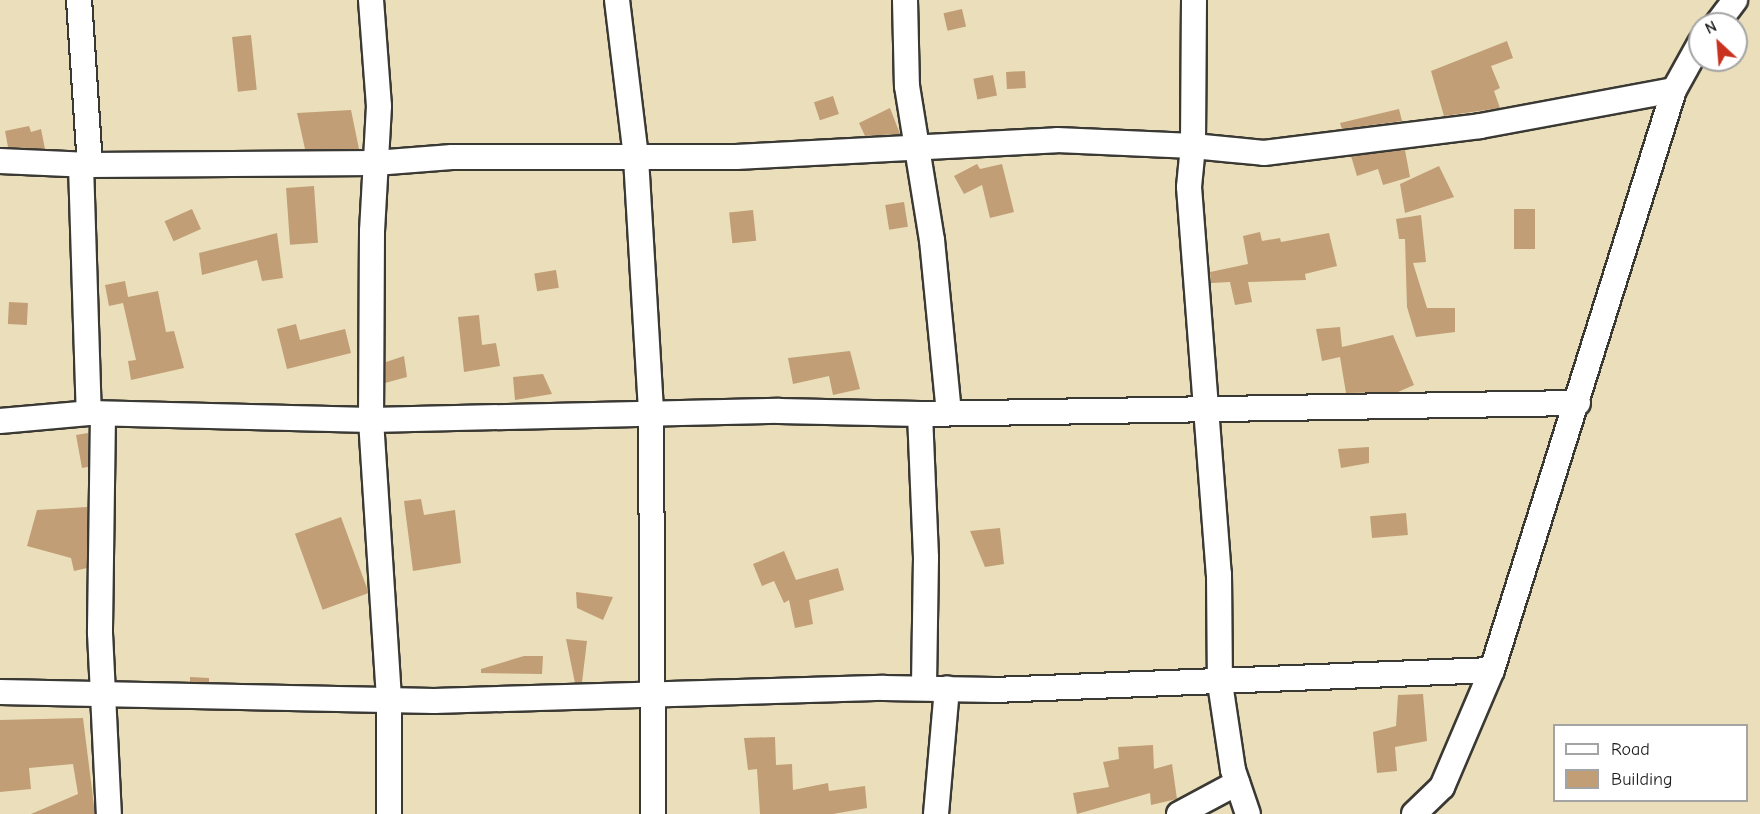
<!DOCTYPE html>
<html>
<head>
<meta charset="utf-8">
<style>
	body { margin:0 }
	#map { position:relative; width:1760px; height:814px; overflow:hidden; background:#eadfba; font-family:"Comic Neue",sans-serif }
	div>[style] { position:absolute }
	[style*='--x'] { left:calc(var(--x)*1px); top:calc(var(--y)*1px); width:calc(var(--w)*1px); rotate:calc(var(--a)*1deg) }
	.building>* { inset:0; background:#c19e76; transform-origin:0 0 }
	.roads { filter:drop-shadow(2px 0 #3b3934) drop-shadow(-2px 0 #3b3934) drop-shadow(0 2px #3b3934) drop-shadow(0 -2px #3b3934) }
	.minor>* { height:24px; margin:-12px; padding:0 12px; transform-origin:12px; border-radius:12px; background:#fff }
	span { translate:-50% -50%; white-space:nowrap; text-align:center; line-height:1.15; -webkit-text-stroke:4.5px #fff; paint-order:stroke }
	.legend { position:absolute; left:1553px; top:724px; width:195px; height:78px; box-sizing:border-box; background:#fff; border:2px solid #a4a4a4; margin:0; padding:8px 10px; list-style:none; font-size:18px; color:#1c1c1c }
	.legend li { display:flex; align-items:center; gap:12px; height:30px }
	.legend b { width:30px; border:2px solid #a4a4a4 }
	.north { position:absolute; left:1688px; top:12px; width:60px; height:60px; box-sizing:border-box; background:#fff; border:2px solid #a4a4a4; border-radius:50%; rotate:334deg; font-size:16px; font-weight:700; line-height:24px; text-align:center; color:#1c1c1c }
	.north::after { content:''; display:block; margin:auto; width:21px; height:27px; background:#c8321e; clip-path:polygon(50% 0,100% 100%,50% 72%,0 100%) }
</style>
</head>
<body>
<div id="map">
	<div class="building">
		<i style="left:962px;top:9px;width:18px;height:19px;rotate:77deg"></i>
		<i style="left:251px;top:35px;width:55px;height:19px;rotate:84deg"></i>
		<i style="clip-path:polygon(1507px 41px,1513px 58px,1491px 66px,1500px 88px,1494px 91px,1500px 108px,1444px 116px,1431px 71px)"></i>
		<i style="left:1025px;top:71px;width:17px;height:19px;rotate:87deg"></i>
		<i style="left:993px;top:75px;width:21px;height:20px;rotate:79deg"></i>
		<i style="left:833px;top:96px;width:19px;height:20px;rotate:72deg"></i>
		<i style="clip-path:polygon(890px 108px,900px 134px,865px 136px,859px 123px)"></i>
		<i style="clip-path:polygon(1399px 109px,1402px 121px,1342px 129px,1340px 123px)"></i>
		<i style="clip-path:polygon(351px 110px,359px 149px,305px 149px,297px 113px)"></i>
		<i style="clip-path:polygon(29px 126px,31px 132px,41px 129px,45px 149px,8px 147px,5px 131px)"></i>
		<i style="clip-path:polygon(1405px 150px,1410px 177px,1383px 185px,1378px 169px,1357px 176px,1351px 156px)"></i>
		<i style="clip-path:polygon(977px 164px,980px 169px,1002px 164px,1014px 212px,990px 218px,982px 185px,964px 194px,954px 176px)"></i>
		<i style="clip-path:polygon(1439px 166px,1454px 197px,1405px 213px,1400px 184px)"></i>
		<i style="left:314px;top:186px;width:57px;height:28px;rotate:86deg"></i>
		<i style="left:904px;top:202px;width:25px;height:19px;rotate:81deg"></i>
		<i style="left:192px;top:209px;width:22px;height:30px;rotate:66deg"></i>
		<i style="left:1514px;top:209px;width:21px;height:40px"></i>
		<i style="left:753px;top:210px;width:31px;height:24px;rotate:84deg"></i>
		<i style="clip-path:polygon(1421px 215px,1426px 262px,1413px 263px,1427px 308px,1455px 308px,1455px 332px,1416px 337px,1407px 307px,1405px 239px,1399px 239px,1396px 219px)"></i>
		<i style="clip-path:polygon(1260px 232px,1262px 241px,1280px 238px,1281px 242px,1329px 233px,1337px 266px,1305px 274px,1306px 280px,1248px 282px,1252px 302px,1235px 305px,1230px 282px,1211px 283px,1210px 272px,1248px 264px,1243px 236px)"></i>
		<i style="clip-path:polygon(277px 233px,283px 278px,262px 281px,257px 260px,202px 275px,199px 253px)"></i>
		<i style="left:556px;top:270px;width:18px;height:22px;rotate:81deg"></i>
		<i style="clip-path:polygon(125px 281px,128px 297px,158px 291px,166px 332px,174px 331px,184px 368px,131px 380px,128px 361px,136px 360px,123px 303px,109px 306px,105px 285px)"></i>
		<i style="left:9px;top:302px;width:19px;height:22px;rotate:3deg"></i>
		<i style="clip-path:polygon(479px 315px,482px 345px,496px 343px,500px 366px,464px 372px,458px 317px)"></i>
		<i style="clip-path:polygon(296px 324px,300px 340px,345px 329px,351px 353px,287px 369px,277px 329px)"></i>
		<i style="clip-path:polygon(1340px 327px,1342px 347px,1393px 335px,1414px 385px,1398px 392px,1346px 393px,1340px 357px,1322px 361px,1316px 329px)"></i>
		<i style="clip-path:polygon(850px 351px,860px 389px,833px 395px,829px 376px,793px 384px,788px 358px)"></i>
		<i style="clip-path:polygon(404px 356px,407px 377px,385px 383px,386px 362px)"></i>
		<i style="clip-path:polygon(543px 374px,552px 394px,515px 400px,513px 377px)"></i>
		<i style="clip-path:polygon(88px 433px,88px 467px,82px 468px,76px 435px)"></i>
		<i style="clip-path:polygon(1369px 447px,1369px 463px,1341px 468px,1338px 449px)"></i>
		<i style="clip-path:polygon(421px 499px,424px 515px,455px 510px,461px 563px,413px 571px,404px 501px)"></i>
		<i style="clip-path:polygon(87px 507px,87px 568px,74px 571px,71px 558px,27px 546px,37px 510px)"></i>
		<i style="left:1406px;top:513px;width:22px;height:36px;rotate:85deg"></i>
		<i style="left:341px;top:517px;width:81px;height:49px;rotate:70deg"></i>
		<i style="clip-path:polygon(1000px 528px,1004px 564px,985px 567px,970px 531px)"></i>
		<i style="clip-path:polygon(784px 551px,796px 580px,838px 568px,844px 590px,809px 600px,813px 624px,795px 628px,789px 600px,784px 603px,774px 581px,762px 586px,753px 564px)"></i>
		<i style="clip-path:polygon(576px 592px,613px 597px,603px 620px,577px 608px)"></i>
		<i style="clip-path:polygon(566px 639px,587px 641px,582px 682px,575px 683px)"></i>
		<i style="clip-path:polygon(524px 656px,543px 656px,542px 674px,481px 673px,481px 669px)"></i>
		<i style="clip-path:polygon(190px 677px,209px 678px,209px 682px,190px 682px)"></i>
		<i style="clip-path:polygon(1423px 694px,1427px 741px,1395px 747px,1397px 771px,1377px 773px,1373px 732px,1396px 726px,1398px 695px)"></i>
		<i style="clip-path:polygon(83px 718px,95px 814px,31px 814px,78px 794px,73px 764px,29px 768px,31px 789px,0 792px,0 720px)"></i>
		<i style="clip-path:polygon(775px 737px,776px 765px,792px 764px,793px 790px,828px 783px,829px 791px,865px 786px,867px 808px,833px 814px,760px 814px,757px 769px,748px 770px,744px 738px)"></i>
		<i style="clip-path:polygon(1153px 745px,1154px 769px,1172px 764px,1177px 799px,1151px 805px,1150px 793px,1077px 814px,1073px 793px,1109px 787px,1103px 762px,1119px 759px,1118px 747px)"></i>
	</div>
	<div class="roads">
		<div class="minor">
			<i style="--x:79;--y:0;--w:165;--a:86.2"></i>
			<i style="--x:371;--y:0;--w:106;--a:85.7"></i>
			<i style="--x:379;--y:106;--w:125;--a:93.2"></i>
			<i style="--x:372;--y:231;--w:189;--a:90.3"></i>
			<i style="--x:371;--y:420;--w:282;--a:86.3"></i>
			<i style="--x:389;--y:701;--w:113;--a:90"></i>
			<i style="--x:617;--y:0;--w:159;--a:83.1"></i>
			<i style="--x:636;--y:158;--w:256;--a:86.6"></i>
			<i style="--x:651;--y:414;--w:400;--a:89.7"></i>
			<i style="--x:905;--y:0;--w:86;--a:88.7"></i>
			<i style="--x:907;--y:86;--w:156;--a:80.8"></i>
			<i style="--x:932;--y:240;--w:173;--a:84.4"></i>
			<i style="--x:1194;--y:0;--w:146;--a:90.4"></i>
			<i style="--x:1193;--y:146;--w:41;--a:95.6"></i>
			<i style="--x:1189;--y:187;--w:388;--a:85.6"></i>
			<i style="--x:1219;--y:574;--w:109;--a:89.5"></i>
			<i style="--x:1220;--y:683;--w:88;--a:81.5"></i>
			<i style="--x:1233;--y:770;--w:46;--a:71.2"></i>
			<i style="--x:1717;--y:24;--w:30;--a:-53"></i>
			<i style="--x:0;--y:161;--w:90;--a:2.5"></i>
			<i style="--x:90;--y:165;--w:285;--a:-0.4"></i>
			<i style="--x:375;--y:163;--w:77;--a:-4.5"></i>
			<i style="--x:452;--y:157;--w:284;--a:0"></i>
			<i style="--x:736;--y:157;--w:321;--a:-3"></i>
			<i style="--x:1057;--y:140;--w:136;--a:2.5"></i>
			<i style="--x:1193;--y:146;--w:71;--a:5.6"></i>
			<i style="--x:1264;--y:153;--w:218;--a:-7.1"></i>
			<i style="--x:1480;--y:126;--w:197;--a:-10.5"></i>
			<i style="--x:81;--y:165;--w:248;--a:88.2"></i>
			<i style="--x:103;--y:414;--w:219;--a:90.8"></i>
			<i style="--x:100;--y:633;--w:181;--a:87.2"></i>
			<i style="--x:920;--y:414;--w:144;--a:87.6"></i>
			<i style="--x:926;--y:558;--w:130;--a:90.9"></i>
			<i style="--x:0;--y:421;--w:89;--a:-5.1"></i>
			<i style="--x:89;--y:413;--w:282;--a:1.4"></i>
			<i style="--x:371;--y:420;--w:408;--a:-1.3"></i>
			<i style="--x:779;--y:411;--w:141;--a:1.2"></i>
			<i style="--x:920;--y:414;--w:658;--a:-0.96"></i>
			<i style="--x:0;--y:692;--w:434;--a:1.2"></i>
			<i style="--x:434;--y:701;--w:450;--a:-1.7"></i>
			<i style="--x:884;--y:688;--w:110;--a:1"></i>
			<i style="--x:994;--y:690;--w:498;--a:-2.3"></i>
			<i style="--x:936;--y:814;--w:126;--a:-85"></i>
			<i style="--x:1179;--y:814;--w:66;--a:-28.1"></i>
			<i style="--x:1414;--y:814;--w:39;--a:-44"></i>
			<i style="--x:1442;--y:787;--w:127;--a:-66.9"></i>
			<i style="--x:1492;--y:670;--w:608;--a:-72.58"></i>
			<i style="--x:1674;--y:90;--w:54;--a:-61"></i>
		</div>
	</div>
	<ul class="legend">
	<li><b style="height:8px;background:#fff"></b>Road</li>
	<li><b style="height:16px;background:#c19e76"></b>Building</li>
	</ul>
	<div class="north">N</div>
</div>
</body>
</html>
